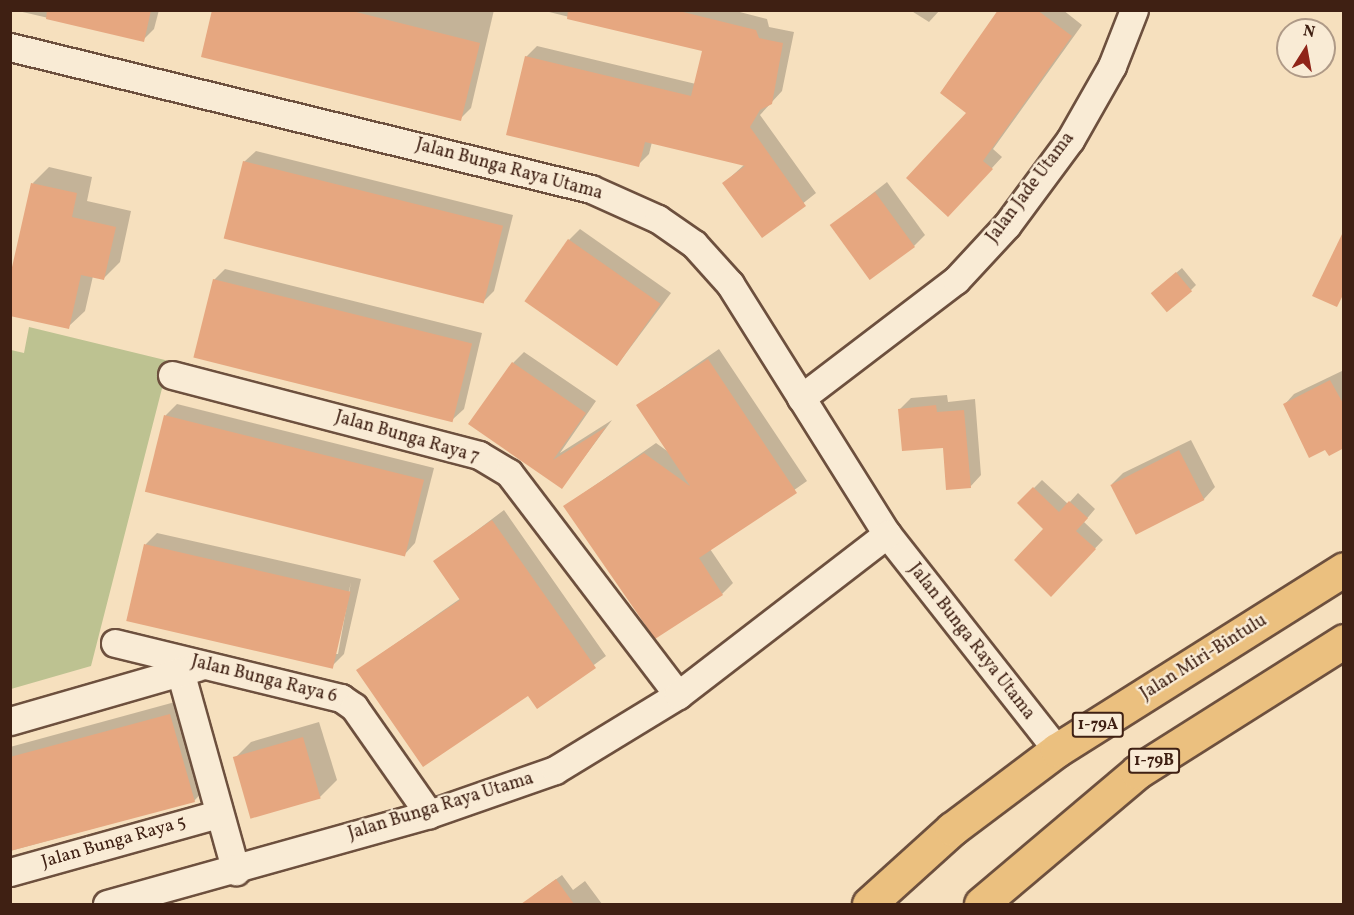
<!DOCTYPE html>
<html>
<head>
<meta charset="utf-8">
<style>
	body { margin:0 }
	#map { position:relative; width:1354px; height:915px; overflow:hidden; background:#f6e0be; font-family:Vollkorn,serif }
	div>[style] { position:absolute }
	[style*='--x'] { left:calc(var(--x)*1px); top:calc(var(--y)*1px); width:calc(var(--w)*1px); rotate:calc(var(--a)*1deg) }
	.green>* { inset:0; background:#bdc291 }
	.shadow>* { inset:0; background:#0003 }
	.building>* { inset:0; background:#e6a780; transform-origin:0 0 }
	.roads { filter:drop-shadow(2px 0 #6d503e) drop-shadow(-2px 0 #6d503e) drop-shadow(0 2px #6d503e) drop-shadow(0 -2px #6d503e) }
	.street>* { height:27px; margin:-13.5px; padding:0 13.5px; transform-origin:13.5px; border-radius:13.5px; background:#f9ebd5 }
	.highway>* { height:33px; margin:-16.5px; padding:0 16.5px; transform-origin:16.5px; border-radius:16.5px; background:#ebc07f }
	span { translate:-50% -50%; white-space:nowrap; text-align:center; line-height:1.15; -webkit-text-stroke:4.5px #f9ebd5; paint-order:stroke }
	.shield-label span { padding:2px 4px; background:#f9ebd5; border:2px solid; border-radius:4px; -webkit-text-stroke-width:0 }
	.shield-label { font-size:16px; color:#3f2013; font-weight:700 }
	.street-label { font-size:18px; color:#3f2013 }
	.frame { position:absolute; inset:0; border:12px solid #3f2013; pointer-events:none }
	.north { position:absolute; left:1276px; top:18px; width:60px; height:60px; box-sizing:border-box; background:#f9ebd5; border:2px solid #af9a87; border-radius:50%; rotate:11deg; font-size:16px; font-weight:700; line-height:24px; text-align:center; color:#3f2013 }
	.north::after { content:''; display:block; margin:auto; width:21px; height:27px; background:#8f2418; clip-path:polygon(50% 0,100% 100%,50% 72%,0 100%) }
</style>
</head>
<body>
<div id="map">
	<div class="green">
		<i style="clip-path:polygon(29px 327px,169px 361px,91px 666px,11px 689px,11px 350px,24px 353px)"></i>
	</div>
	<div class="shadow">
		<i style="clip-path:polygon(14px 10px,159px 10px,154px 29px,143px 40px)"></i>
		<i style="clip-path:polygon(213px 10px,494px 10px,471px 108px,460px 119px)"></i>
		<i style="clip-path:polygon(541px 10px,732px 10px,767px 19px,769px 27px,794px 32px,782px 91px,760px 115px,816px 193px,762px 236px,724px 183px,745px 164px,652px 142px,649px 154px,638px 165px,526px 57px,537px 46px,696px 84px,703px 50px)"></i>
		<i style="clip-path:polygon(910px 10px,940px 10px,929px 22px)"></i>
		<i style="clip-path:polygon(1001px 10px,1063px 10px,1082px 25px,993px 149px,1002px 157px,959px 204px,969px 113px)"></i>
		<i style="clip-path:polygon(256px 151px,513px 215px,494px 291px,483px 302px,244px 162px)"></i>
		<i style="clip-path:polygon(49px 167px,92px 177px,87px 201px,131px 211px,120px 262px,103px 279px,93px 276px,85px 311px,68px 327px,33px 183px)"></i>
		<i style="clip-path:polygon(887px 182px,925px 235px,914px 246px,832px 225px)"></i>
		<i style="clip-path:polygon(580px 229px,671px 293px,618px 364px,569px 240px)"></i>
		<i style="clip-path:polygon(1182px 268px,1196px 285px,1191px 290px,1158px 288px)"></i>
		<i style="clip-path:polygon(225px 269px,482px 333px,464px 409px,452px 420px,214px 280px)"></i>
		<i style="clip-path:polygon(719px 349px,807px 481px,710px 549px,733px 583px,722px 594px,565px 506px,656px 443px,670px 453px,638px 405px)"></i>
		<i style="clip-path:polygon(524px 352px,596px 401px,560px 453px,612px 420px,562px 487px,513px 363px)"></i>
		<i style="clip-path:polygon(1344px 370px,1344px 446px,1285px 404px,1294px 394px)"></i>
		<i style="clip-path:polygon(947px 395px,948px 402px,975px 399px,981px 475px,970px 487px,944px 446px,900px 409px,911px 398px)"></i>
		<i style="clip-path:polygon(177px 404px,434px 468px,415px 543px,404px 555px,147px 491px,166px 415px)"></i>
		<i style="clip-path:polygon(1191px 440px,1215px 487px,1204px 499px,1112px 484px,1123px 473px)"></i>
		<i style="clip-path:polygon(1042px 480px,1068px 504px,1078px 493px,1095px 509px,1084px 522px,1103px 540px,1051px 595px,1045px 529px,1019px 503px)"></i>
		<i style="clip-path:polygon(504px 510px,606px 656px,537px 707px,528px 694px,358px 670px,461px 598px,435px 562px)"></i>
		<i style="clip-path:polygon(evenodd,157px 533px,361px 579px,344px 654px,333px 665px,129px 620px,146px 544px,157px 533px,351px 582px,338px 654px,335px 654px,351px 582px)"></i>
		<i style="clip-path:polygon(186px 699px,210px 784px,194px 801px,10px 851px,10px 747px)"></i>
		<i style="clip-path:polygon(319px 722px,337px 780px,320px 797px,235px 758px,251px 742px)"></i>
		<i style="clip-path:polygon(562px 875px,573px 890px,585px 881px,602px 904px,532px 904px,529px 900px,534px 895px)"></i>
	</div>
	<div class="building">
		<i style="clip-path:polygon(47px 10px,151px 10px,144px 42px,46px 19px)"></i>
		<i style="clip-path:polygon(212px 10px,348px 10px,480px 43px,461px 121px,201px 57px)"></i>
		<i style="clip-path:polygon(568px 10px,675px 10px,756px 30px,759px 38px,783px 43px,772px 104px,760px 110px,750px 127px,806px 206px,762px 238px,722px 183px,745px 166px,645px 142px,639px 167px,506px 135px,525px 56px,691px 96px,702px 51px,567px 19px)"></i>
		<i style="clip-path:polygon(998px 10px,1037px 10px,1072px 36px,983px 161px,993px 169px,948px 217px,906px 178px,966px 113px,940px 93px)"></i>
		<i style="left:243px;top:161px;width:268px;height:80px;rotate:14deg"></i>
		<i style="clip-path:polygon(31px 183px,77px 193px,72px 217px,116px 227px,104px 280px,81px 275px,69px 329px,10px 316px,10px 276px)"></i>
		<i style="left:875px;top:192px;width:68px;height:56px;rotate:54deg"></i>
		<i style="clip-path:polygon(1344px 230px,1344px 293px,1337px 307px,1312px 296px)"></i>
		<i style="left:568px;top:239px;width:113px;height:76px;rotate:35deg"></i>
		<i style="left:1176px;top:272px;width:25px;height:33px;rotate:50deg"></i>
		<i style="left:213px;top:279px;width:267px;height:81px;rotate:14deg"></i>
		<i style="clip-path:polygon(708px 359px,797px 493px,699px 558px,723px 595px,655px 639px,563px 506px,644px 453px,690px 486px,636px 405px)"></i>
		<i style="clip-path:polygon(512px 362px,586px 413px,553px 460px,606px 427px,562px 489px,468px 424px)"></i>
		<i style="clip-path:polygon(1330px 380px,1344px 405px,1344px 448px,1329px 456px,1325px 450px,1309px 458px,1283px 404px)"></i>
		<i style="clip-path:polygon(936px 405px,937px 412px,964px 410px,971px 488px,946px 490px,943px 448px,902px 451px,898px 409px)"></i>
		<i style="left:164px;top:415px;width:268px;height:79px;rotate:14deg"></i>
		<i style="left:1179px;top:450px;width:56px;height:77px;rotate:63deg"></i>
		<i style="clip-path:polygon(1033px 487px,1059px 512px,1069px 501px,1088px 518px,1076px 531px,1096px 549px,1051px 597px,1014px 560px,1043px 529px,1017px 503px)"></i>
		<i style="clip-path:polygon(492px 520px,596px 668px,537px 709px,528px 696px,423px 767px,356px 670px,460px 600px,433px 561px)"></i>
		<i style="left:144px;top:544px;width:212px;height:79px;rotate:13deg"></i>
		<i style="clip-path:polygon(170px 714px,195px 802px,10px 851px,10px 757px)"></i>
		<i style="left:303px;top:737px;width:64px;height:73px;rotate:74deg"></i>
		<i style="clip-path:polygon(556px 879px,574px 904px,521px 904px)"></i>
	</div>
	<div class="roads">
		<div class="street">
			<i style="--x:10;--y:47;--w:598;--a:13.73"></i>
			<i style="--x:591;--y:189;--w:73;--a:24.1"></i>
			<i style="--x:658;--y:219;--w:44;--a:34.8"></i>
			<i style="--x:694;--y:244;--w:54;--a:48"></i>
			<i style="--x:730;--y:284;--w:295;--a:57.9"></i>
			<i style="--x:887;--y:534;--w:275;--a:51.8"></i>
			<i style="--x:172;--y:375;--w:317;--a:14.6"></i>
			<i style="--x:479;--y:455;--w:35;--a:31"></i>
			<i style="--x:509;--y:473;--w:279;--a:52.7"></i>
			<i style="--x:801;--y:398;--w:195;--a:-37.3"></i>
			<i style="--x:956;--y:280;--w:75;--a:-47.2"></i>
			<i style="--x:1007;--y:225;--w:106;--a:-53.5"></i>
			<i style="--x:1070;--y:140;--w:85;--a:-60.4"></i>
			<i style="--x:1112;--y:66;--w:60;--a:-68.6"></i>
			<i style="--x:115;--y:643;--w:233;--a:13.7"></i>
			<i style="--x:341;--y:698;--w:16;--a:35"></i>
			<i style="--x:354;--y:707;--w:131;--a:55"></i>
			<i style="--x:180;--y:671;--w:208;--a:74.4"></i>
			<i style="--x:10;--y:721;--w:195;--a:-16.1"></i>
			<i style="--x:10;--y:872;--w:216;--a:-15.6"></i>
			<i style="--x:107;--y:904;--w:334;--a:-15.6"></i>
			<i style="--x:429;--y:814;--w:133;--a:-19.2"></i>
			<i style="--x:555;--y:770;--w:144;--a:-31.4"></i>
			<i style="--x:678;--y:695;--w:264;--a:-37.6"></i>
		</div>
		<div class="highway">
			<i style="--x:869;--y:904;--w:112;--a:-42.1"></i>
			<i style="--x:952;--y:829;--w:131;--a:-37"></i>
			<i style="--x:1057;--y:750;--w:339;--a:-32.2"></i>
			<i style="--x:981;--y:904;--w:204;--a:-40.2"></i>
			<i style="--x:1137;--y:772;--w:245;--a:-32.3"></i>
		</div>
	</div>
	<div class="shield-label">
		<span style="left:1098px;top:725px">1-79A</span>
		<span style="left:1154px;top:761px">1-79B</span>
	</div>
	<div class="street-label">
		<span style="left:509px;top:170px;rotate:15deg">Jalan Bunga Raya Utama</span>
		<span style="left:1031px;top:188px;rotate:-53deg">Jalan Jade Utama</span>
		<span style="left:407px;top:438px;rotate:16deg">Jalan Bunga Raya 7</span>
		<span style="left:971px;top:642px;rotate:52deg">Jalan Bunga Raya Utama</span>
		<span style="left:1204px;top:658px;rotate:-32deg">Jalan Miri-Bintulu</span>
		<span style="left:264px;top:680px;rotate:14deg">Jalan Bunga Raya 6</span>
		<span style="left:441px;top:807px;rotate:-17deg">Jalan Bunga Raya Utama</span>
		<span style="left:114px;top:843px;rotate:-16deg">Jalan Bunga Raya 5</span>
	</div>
	<div class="frame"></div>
	<div class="north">N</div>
</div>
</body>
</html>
